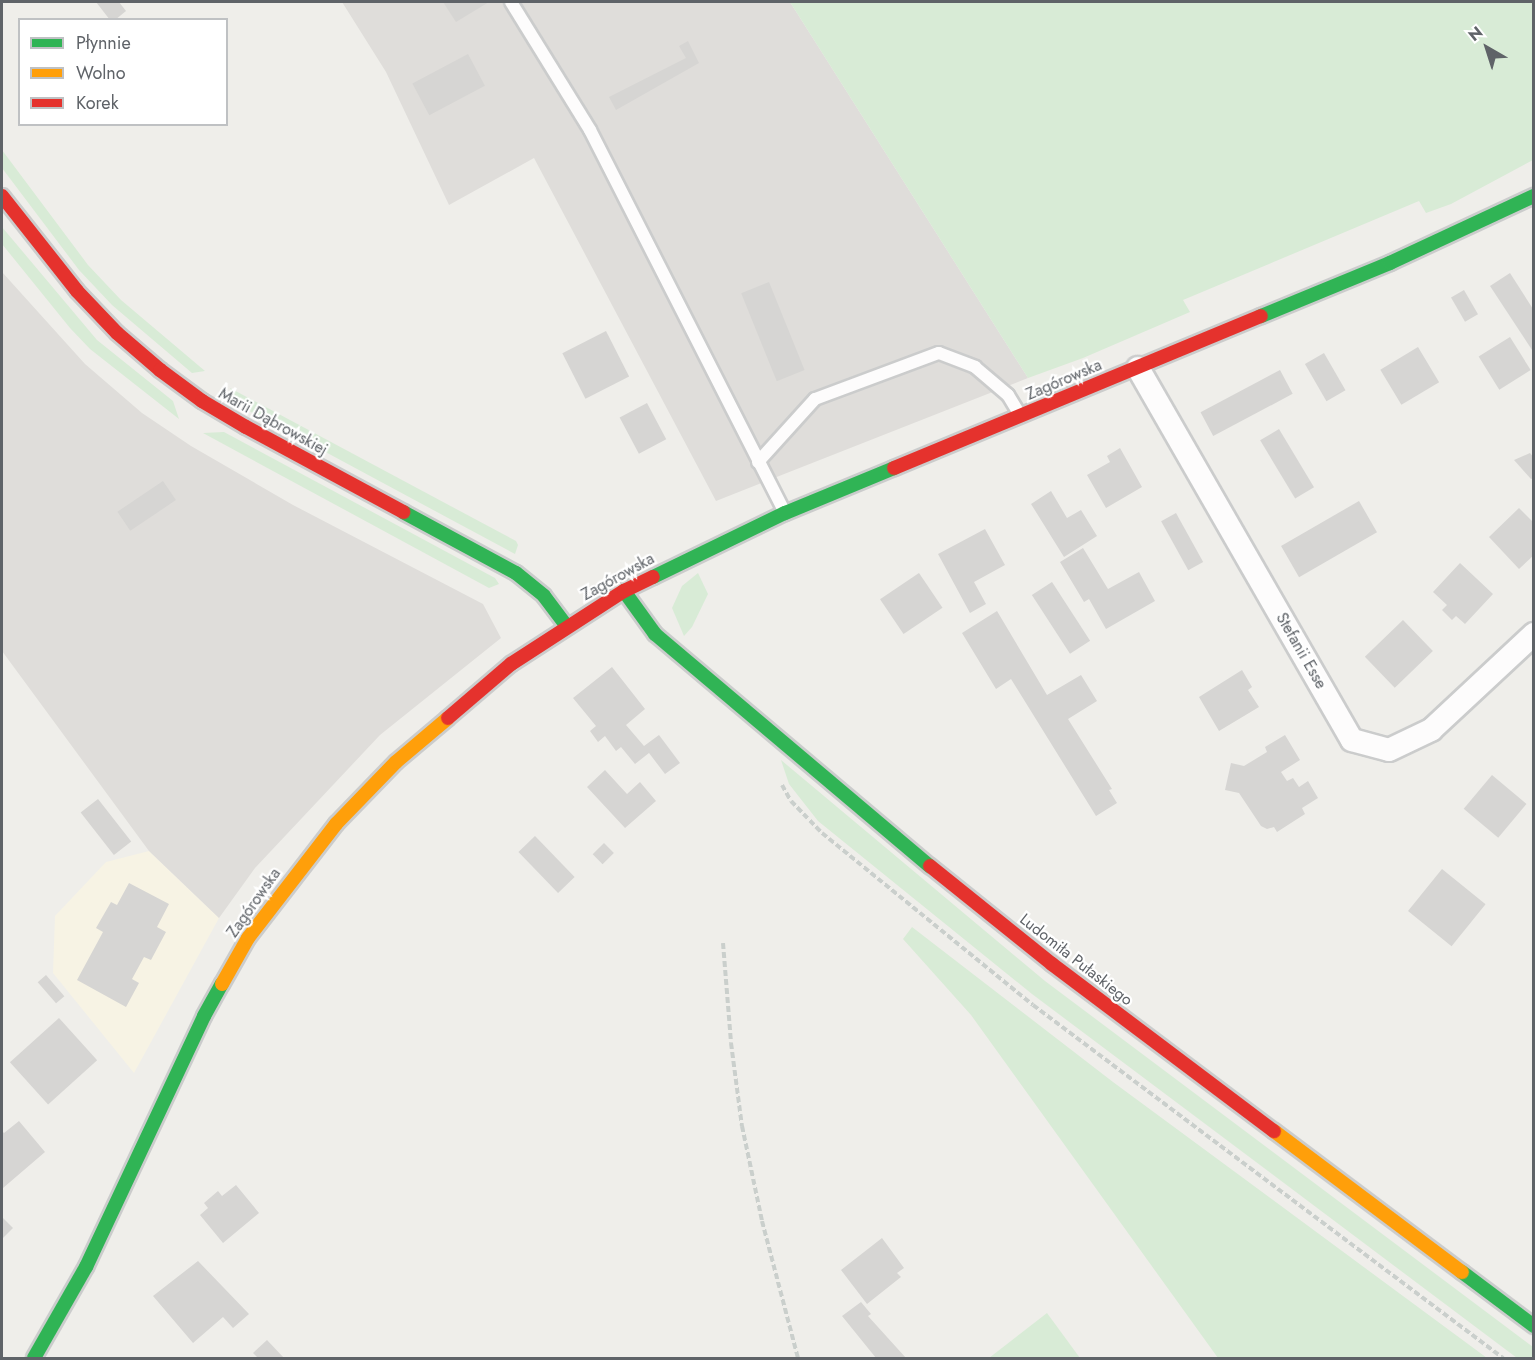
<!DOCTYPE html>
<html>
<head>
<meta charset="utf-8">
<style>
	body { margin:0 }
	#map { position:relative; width:1535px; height:1360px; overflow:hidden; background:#efeeea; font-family:Jost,sans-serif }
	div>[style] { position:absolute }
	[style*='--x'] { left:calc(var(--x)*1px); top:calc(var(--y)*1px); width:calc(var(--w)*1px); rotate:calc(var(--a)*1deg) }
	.commercial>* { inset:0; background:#f7f3e4 }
	.industrial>* { inset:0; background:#dfddda }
	.green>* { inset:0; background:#d8ebd6 }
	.building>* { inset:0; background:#d6d5d3; transform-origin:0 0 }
	.path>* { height:4px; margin-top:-2px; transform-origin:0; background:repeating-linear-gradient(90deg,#cacfcc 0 6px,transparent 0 9px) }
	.roads { filter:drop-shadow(2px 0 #cbcccc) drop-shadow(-2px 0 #cbcccc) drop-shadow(0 2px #cbcccc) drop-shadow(0 -2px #cbcccc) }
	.lane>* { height:12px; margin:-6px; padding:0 6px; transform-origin:6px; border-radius:6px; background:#fdfcfc }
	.street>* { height:22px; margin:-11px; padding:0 11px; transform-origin:11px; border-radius:11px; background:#fdfcfc }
	.fast>* { height:14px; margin:-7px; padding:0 7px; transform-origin:7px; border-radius:7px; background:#30b455 }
	.slow>* { height:14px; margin:-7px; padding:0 7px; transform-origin:7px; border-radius:7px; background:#ff9f0a }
	.jam>* { height:14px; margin:-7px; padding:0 7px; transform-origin:7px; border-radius:7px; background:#e5322d }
	span { translate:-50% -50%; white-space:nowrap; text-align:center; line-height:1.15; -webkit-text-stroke:4.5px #fff; paint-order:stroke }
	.street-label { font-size:16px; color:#5f6368 }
	.frame { position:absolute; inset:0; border:3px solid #5f6368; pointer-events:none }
	.legend { position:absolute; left:18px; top:18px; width:210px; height:108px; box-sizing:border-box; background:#fff; border:2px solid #bfc1c3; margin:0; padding:8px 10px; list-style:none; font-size:18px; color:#5f6368 }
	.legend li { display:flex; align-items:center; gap:12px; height:30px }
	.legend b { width:30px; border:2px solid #bfc1c3 }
	.north { position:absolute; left:1457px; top:18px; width:60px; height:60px; -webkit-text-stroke:4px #fff; paint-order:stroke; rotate:321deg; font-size:16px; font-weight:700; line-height:24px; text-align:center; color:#5f6368 }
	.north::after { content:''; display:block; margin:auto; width:21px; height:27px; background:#5f6368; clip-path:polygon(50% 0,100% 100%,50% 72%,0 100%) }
</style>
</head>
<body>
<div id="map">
	<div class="commercial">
		<i style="clip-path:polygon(149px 851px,219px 918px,134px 1073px,53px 973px,55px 916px,106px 862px)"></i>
	</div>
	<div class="industrial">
		<i style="clip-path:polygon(342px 2px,790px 2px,1028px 378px,716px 501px,534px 158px,449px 205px,386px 72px)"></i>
		<i style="clip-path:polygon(2px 272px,85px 364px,142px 413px,191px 446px,293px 505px,483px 604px,501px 638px,380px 735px,255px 868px,219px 918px,149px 851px,2px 651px)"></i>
	</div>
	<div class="green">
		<i style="clip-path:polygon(790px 2px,1533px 2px,1533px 160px,1451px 204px,1426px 213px,1419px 201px,1183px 300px,1190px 312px,1083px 358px,1028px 378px)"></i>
		<i style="clip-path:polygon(2px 150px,88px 265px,121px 300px,205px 371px,192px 373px,112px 305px,79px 270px,2px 168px)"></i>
		<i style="clip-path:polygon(2px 227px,97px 340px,173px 401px,179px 419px,90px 349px,70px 328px,2px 244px)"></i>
		<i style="clip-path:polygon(230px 388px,516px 541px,518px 545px,515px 554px,238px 405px)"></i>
		<i style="clip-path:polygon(224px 432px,495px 578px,499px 584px,489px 588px,203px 433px)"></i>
		<i style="clip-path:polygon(698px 573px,708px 594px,692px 627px,684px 636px,672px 608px,682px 586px)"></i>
		<i style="clip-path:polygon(781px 760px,1045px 981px,1533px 1347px,1533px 1358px,1517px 1358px,1032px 994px,818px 821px,789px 784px)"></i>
		<i style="clip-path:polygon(912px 927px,1113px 1082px,1487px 1358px,1218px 1358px,971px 1015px,903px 939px)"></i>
		<i style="clip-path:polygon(1047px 1313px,1080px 1358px,989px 1358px)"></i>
	</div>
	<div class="building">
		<i style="clip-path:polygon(96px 2px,119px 2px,126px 11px,115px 20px,110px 20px)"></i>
		<i style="clip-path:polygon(443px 2px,489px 2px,456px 22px)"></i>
		<i style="clip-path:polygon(688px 41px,699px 63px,616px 110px,609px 97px,686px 58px,679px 46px)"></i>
		<i style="left:468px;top:54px;width:36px;height:63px;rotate:62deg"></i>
		<i style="clip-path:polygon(1510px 273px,1533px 309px,1534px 353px,1490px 286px)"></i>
		<i style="left:769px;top:282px;width:95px;height:30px;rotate:68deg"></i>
		<i style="left:1464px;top:290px;width:28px;height:15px;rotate:60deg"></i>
		<i style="left:606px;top:331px;width:51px;height:49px;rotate:63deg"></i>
		<i style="left:1510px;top:337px;width:39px;height:37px;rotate:58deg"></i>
		<i style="left:1418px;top:347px;width:41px;height:44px;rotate:59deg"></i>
		<i style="left:1324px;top:353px;width:43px;height:22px;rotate:60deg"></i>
		<i style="left:1280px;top:370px;width:27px;height:90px;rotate:62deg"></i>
		<i style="left:647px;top:403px;width:41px;height:31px;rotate:62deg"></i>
		<i style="left:1279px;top:429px;width:68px;height:22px;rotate:59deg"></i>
		<i style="clip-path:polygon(1120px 448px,1142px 487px,1106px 508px,1087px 475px,1110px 462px,1107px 456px)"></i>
		<i style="clip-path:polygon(1530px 453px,1534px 458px,1534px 478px,1531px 479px,1514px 460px)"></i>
		<i style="left:163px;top:481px;width:23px;height:55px;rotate:56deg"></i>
		<i style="clip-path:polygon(1051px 491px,1067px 518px,1081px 510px,1097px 536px,1064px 557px,1031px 504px)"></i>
		<i style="left:1359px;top:501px;width:36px;height:90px;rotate:60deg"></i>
		<i style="clip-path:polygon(1519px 508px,1534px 523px,1534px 555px,1519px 569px,1489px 537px)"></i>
		<i style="left:1176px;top:513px;width:56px;height:17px;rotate:61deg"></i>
		<i style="clip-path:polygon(985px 529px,1005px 565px,974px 582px,986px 604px,970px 613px,938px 554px)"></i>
		<i style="clip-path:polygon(1083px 548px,1108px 589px,1139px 572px,1155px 601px,1106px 629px,1089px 599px,1084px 602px,1060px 562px)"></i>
		<i style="clip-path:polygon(1460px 563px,1493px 594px,1465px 624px,1456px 616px,1452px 620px,1442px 610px,1447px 605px,1433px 592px)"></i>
		<i style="left:919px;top:573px;width:42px;height:47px;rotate:56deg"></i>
		<i style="left:1052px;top:582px;width:70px;height:24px;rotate:57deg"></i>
		<i style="clip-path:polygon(997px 611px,1047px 695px,1081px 675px,1097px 701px,1068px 719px,1112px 789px,1109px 790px,1117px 803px,1096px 816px,1011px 679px,996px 689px,962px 633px)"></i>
		<i style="left:1403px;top:620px;width:43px;height:53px;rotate:46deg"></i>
		<i style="clip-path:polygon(612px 667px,645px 709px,626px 725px,644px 746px,659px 735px,680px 763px,665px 774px,649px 753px,635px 764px,621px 747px,616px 751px,605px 736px,598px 742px,590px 731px,596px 726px,573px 698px)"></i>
		<i style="clip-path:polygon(1242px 670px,1252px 687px,1248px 690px,1259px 707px,1219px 731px,1199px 697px)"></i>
		<i style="clip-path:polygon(1285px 735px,1300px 760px,1281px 772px,1287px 781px,1293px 778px,1299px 787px,1308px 781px,1318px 798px,1302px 808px,1305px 814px,1277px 832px,1274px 827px,1267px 829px,1261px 826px,1239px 793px,1225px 790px,1231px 763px,1244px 766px,1267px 752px,1265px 747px)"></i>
		<i style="clip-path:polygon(605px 770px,627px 794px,640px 782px,656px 801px,625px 828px,587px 787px)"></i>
		<i style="left:1492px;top:775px;width:45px;height:44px;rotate:40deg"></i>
		<i style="left:98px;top:799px;width:54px;height:22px;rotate:52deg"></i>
		<i style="left:535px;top:836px;width:57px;height:23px;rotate:46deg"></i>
		<i style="left:604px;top:843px;width:14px;height:16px;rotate:45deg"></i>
		<i style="left:1442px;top:869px;width:56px;height:54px;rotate:39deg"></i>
		<i style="clip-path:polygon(129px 883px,169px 904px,157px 927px,166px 932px,151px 960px,144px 957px,132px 979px,139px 983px,126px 1007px,77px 980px,103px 932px,96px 928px,111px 902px,117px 905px)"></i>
		<i style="left:46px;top:975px;width:28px;height:11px;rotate:49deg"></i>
		<i style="left:59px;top:1018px;width:57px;height:66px;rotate:48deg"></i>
		<i style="clip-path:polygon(19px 1121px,45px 1152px,3px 1188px,2px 1131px,4px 1133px)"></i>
		<i style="clip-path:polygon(236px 1185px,259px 1213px,223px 1243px,200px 1215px,208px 1208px,204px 1203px,218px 1191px,222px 1196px)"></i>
		<i style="clip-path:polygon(2px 1217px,13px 1228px,2px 1239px)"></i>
		<i style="clip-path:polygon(882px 1238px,904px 1268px,897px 1273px,901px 1277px,867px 1304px,841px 1270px)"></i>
		<i style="clip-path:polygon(198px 1261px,249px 1314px,233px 1328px,223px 1317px,193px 1343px,153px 1296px)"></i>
		<i style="clip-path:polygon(861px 1302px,871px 1314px,868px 1316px,906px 1358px,876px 1358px,842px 1316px)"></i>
		<i style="clip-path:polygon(267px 1340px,284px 1358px,258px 1358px,253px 1353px)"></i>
	</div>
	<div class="path">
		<i style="--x:782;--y:785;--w:18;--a:61"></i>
		<i style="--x:791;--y:801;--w:45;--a:45.9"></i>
		<i style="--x:822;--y:833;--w:272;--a:39.2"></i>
		<i style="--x:1033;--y:1005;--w:588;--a:36.91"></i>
		<i style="--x:723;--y:943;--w:100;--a:85.4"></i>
		<i style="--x:731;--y:1043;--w:84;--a:82.5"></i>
		<i style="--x:742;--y:1126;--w:97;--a:78.1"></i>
		<i style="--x:762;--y:1221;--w:142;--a:75.3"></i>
	</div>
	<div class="roads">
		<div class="lane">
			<i style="--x:511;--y:2;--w:150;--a:58.3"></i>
			<i style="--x:590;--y:130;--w:430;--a:63"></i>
			<i style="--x:758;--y:462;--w:85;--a:-47.9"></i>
			<i style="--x:815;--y:399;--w:132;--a:-20.4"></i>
			<i style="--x:939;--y:353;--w:39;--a:21"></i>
			<i style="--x:975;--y:367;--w:43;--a:40.3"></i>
			<i style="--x:1008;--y:395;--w:23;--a:59"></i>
		</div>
		<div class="street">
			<i style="--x:1138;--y:368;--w:429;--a:60.1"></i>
			<i style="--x:1352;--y:740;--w:38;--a:15"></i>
			<i style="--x:1389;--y:750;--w:47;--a:-25.5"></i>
			<i style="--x:1431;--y:730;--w:141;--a:-43"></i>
		</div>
		<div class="fast">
			<i style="--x:1261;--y:316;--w:139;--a:-22.3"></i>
			<i style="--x:1390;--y:263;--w:159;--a:-25"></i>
			<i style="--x:403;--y:512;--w:128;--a:28.4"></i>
			<i style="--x:516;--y:573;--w:36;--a:39"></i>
			<i style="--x:544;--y:596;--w:38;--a:53"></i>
			<i style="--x:653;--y:577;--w:147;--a:-25.9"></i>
			<i style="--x:785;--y:513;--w:118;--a:-22.4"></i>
			<i style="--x:624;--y:591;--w:53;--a:54.2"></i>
			<i style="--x:655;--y:634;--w:360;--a:40.2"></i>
			<i style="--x:1462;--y:1272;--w:90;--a:36.9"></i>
			<i style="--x:34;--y:1358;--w:105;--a:-60.3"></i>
			<i style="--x:86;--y:1267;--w:277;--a:-64.8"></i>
			<i style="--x:204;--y:1016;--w:37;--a:-61"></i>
		</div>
		<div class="slow">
			<i style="--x:222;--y:984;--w:53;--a:-60.5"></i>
			<i style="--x:248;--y:938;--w:144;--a:-52.3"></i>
			<i style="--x:336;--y:824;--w:86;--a:-45.9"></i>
			<i style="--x:396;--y:762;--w:68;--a:-40.2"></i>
			<i style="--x:1274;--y:1131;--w:235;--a:36.9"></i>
		</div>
		<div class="jam">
			<i style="--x:2;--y:196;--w:121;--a:51.7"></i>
			<i style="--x:77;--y:291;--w:58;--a:46.4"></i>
			<i style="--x:117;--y:333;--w:57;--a:40.7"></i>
			<i style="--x:160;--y:370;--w:52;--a:36.4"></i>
			<i style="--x:202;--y:401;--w:51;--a:30.6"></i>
			<i style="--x:246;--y:427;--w:179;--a:28.4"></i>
			<i style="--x:894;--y:468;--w:397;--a:-22.5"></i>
			<i style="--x:448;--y:718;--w:83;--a:-40.6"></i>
			<i style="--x:511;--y:664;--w:135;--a:-32.9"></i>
			<i style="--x:624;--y:591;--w:32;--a:-26"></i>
			<i style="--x:930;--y:866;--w:156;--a:38.8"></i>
			<i style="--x:1052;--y:964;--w:278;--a:37"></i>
		</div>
	</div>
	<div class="street-label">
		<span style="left:1064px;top:380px;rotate:-23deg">Zagórowska</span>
		<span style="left:273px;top:422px;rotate:29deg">Marii Dąbrowskiej</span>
		<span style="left:618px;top:577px;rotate:-29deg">Zagórowska</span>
		<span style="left:1301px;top:651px;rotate:60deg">Stefanii Esse</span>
		<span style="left:254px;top:903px;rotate:-55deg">Zagórowska</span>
		<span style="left:1076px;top:960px;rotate:38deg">Ludomiła Pułaskiego</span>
	</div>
	<div class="frame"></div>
	<ul class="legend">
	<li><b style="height:8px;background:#30b455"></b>Płynnie</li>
	<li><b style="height:8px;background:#ff9f0a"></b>Wolno</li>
	<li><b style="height:8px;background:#e5322d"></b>Korek</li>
	</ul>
	<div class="north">N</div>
</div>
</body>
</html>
